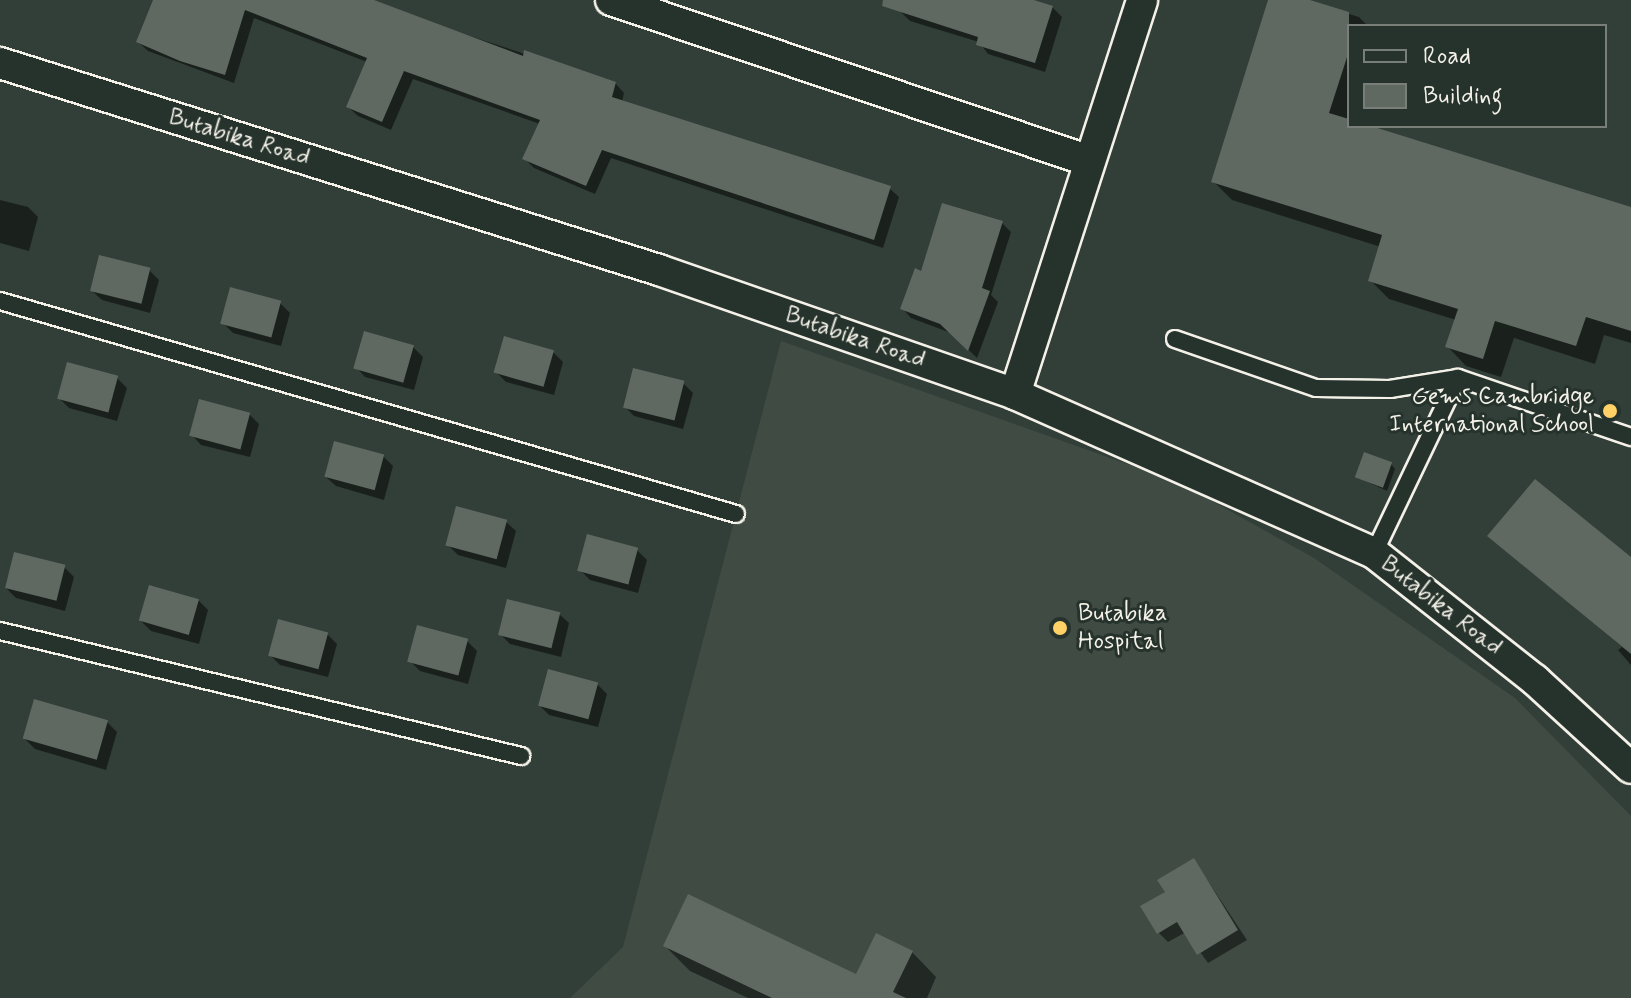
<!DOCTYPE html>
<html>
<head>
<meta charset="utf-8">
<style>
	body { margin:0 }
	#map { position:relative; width:1631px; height:998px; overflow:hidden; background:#323e38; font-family:Mynerve,sans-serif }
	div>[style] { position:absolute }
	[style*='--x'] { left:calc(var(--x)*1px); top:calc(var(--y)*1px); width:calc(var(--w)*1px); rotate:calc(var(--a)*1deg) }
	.built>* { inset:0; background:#404b44 }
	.shadow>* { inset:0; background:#0007 }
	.building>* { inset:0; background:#5f6861; transform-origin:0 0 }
	.roads { filter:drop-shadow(2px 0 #f4f1e8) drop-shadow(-2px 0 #f4f1e8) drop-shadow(0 2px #f4f1e8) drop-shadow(0 -2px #f4f1e8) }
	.service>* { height:16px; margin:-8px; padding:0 8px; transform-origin:8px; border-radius:8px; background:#26332d }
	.minor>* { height:30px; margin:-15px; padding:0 15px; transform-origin:15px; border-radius:15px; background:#26332d }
	.dots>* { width:22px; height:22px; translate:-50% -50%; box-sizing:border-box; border:4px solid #26332d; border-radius:50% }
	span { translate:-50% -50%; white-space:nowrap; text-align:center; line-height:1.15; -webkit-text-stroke:6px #26332d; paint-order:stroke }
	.street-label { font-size:24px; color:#f4f1e8 }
	.poi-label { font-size:24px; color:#f4f1e8 }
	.right { translate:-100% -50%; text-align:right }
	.left { translate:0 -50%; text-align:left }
	.legend { position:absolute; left:1347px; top:24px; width:260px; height:104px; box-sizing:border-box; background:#26332d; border:2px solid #787f78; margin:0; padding:10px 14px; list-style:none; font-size:24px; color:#f4f1e8 }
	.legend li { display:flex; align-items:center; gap:16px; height:40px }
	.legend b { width:40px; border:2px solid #787f78 }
</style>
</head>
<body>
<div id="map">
	<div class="built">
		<i style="clip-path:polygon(781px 341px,1178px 482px,1314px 558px,1515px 698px,1631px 816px,1631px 998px,570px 998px,623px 947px)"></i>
	</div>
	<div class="shadow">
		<i style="clip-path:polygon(155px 0,358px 0,615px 83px,624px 93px,622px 102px,889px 188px,899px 197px,883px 248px,611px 158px,595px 194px,534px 168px,525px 159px,540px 124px,413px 79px,391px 130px,358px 116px,348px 107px,367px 62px,254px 18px,234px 83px,148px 51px,138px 42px)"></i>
		<i style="clip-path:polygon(903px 0,1030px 0,1052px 7px,1062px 17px,1045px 72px,988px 54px,979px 42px,910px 21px,900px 11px)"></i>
		<i style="clip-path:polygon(1270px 0,1303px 0,1359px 17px,1368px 26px,1349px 26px,1349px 126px,1364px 126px,1631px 209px,1631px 343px,1604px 335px,1595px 364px,1514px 338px,1501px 377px,1466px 366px,1448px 347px,1456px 320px,1389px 299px,1370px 280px,1381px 247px,1232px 200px,1213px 181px)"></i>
		<i style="clip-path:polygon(0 200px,28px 207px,38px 217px,29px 251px,0 243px)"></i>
		<i style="clip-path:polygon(1002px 223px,1011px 232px,991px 295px,998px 302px,977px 358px,951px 333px,911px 318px,902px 308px,923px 273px)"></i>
		<i style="clip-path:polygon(149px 270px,159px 280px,150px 313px,102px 300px,92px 291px)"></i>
		<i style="clip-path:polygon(280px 303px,290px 313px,281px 346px,233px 333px,223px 323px)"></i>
		<i style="clip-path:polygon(413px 347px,423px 357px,414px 390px,365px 377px,356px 367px)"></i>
		<i style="clip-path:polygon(553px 352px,563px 362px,554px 395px,506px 382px,496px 372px)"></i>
		<i style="clip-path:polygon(117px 378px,127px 388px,117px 421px,69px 408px,59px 398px)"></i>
		<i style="clip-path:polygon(683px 383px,693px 393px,683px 429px,634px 416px,624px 406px)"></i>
		<i style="clip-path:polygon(249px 414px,259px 424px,250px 457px,201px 445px,192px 435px)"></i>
		<i style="clip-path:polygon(383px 456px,393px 466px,384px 500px,336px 486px,326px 477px)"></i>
		<i style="clip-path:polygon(1391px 464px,1395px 469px,1387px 491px,1357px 477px)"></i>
		<i style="clip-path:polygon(506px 522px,516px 531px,506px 568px,458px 555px,448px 545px)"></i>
		<i style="clip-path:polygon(1490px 536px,1631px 559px,1631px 665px,1618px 650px,1622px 647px)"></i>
		<i style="clip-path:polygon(637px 550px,647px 560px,638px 593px,590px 580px,580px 570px)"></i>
		<i style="clip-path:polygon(64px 567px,74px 577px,65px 611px,16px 598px,6px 588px)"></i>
		<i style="clip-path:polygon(198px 600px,208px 610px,199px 644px,151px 631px,141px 621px)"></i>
		<i style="clip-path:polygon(559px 614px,569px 623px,561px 657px,510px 644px,500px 634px)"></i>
		<i style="clip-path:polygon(327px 634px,337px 644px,328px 677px,280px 665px,270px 655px)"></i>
		<i style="clip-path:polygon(467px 641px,477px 651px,468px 684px,420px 671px,410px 661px)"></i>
		<i style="clip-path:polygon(597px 684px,607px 694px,598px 727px,549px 715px,539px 705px)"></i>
		<i style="clip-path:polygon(107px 722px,117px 732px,106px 770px,35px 749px,25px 739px)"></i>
		<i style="clip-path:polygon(1194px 860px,1247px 940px,1208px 963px,1186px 932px,1168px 942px,1159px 933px,1167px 892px)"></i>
		<i style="clip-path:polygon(665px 946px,857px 977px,912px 952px,936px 977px,927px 998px,748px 998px,690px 971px)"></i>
	</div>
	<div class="building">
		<i style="clip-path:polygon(153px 0,374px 0,523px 56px,524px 50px,616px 82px,612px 97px,891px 186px,874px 240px,602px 150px,586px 186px,522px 159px,540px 120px,404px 71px,382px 122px,346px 107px,367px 58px,245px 10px,225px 75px,180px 61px,136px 42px)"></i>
		<i style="clip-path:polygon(883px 0,1034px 0,1053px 6px,1035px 63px,976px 45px,978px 37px,882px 6px)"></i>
		<i style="clip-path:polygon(1268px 0,1310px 0,1349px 12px,1349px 51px,1329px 113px,1349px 119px,1349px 126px,1371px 126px,1631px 207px,1631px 331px,1586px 317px,1576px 346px,1495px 321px,1483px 359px,1445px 347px,1458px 309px,1368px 281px,1382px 235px,1211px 182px)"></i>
		<i style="clip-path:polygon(942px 203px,1003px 221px,982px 288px,990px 291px,968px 351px,940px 324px,900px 309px,915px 268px,921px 271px)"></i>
		<i style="left:99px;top:255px;width:53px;height:37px;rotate:14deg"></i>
		<i style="left:230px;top:287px;width:53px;height:38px;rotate:15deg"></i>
		<i style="left:364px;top:331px;width:52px;height:39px;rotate:16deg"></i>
		<i style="left:504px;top:336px;width:52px;height:38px;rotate:16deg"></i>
		<i style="left:67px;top:362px;width:53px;height:38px;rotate:15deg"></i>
		<i style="left:633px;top:368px;width:53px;height:41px;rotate:14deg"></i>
		<i style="left:199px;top:399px;width:53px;height:38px;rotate:15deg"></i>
		<i style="left:334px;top:441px;width:52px;height:37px;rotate:15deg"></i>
		<i style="left:1364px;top:452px;width:30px;height:27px;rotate:20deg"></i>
		<i style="clip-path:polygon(1535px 479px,1631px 557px,1631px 654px,1487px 536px)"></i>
		<i style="left:456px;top:506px;width:53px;height:41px;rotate:15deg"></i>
		<i style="left:587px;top:534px;width:53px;height:38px;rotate:15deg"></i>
		<i style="left:14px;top:552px;width:53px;height:37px;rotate:14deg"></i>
		<i style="left:149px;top:585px;width:52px;height:37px;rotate:16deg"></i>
		<i style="left:507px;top:599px;width:55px;height:37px;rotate:14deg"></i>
		<i style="left:278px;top:619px;width:52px;height:38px;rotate:15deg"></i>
		<i style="left:417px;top:625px;width:53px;height:38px;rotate:15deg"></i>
		<i style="left:548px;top:669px;width:52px;height:38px;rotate:15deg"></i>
		<i style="left:34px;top:699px;width:77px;height:41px;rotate:16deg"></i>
		<i style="clip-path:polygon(1194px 858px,1238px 930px,1197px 955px,1177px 922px,1157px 934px,1140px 906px,1165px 892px,1157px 880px)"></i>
		<i style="clip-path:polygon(688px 894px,856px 974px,876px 933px,913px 951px,893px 992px,906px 998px,772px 998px,663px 946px)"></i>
	</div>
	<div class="roads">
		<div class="service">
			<i style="--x:0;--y:301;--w:766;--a:16.14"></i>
			<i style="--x:1175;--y:339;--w:149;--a:19.2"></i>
			<i style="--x:1316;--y:388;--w:74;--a:0.8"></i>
			<i style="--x:1390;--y:389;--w:69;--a:-9.2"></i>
			<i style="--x:1458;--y:378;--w:183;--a:18.8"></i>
			<i style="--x:1374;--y:553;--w:194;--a:-64.4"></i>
			<i style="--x:0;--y:631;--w:536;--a:13.49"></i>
		</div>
		<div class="minor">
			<i style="--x:611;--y:0;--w:505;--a:18.58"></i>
			<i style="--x:0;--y:63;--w:691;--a:17.44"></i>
			<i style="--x:659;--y:270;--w:377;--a:19.2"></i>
			<i style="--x:1015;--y:394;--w:393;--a:23.9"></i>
			<i style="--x:1374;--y:553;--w:205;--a:38.3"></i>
			<i style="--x:1535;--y:680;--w:130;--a:42.5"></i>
			<i style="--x:1015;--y:394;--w:414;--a:-72.1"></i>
		</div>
	</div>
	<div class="dots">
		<i style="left:1610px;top:411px;background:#ffd166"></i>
		<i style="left:1060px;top:628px;background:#ffd166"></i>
	</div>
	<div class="street-label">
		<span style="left:239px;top:138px;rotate:17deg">Butabika Road</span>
		<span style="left:855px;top:338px;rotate:19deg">Butabika Road</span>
		<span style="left:1441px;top:606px;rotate:38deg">Butabika Road</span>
	</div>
	<div class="poi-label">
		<span class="right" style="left:1594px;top:411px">Gems Cambridge<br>International School</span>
		<span class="left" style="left:1078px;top:628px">Butabika<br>Hospital</span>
	</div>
	<ul class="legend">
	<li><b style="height:10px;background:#26332d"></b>Road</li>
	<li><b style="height:22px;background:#5f6861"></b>Building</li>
	</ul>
</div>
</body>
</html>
